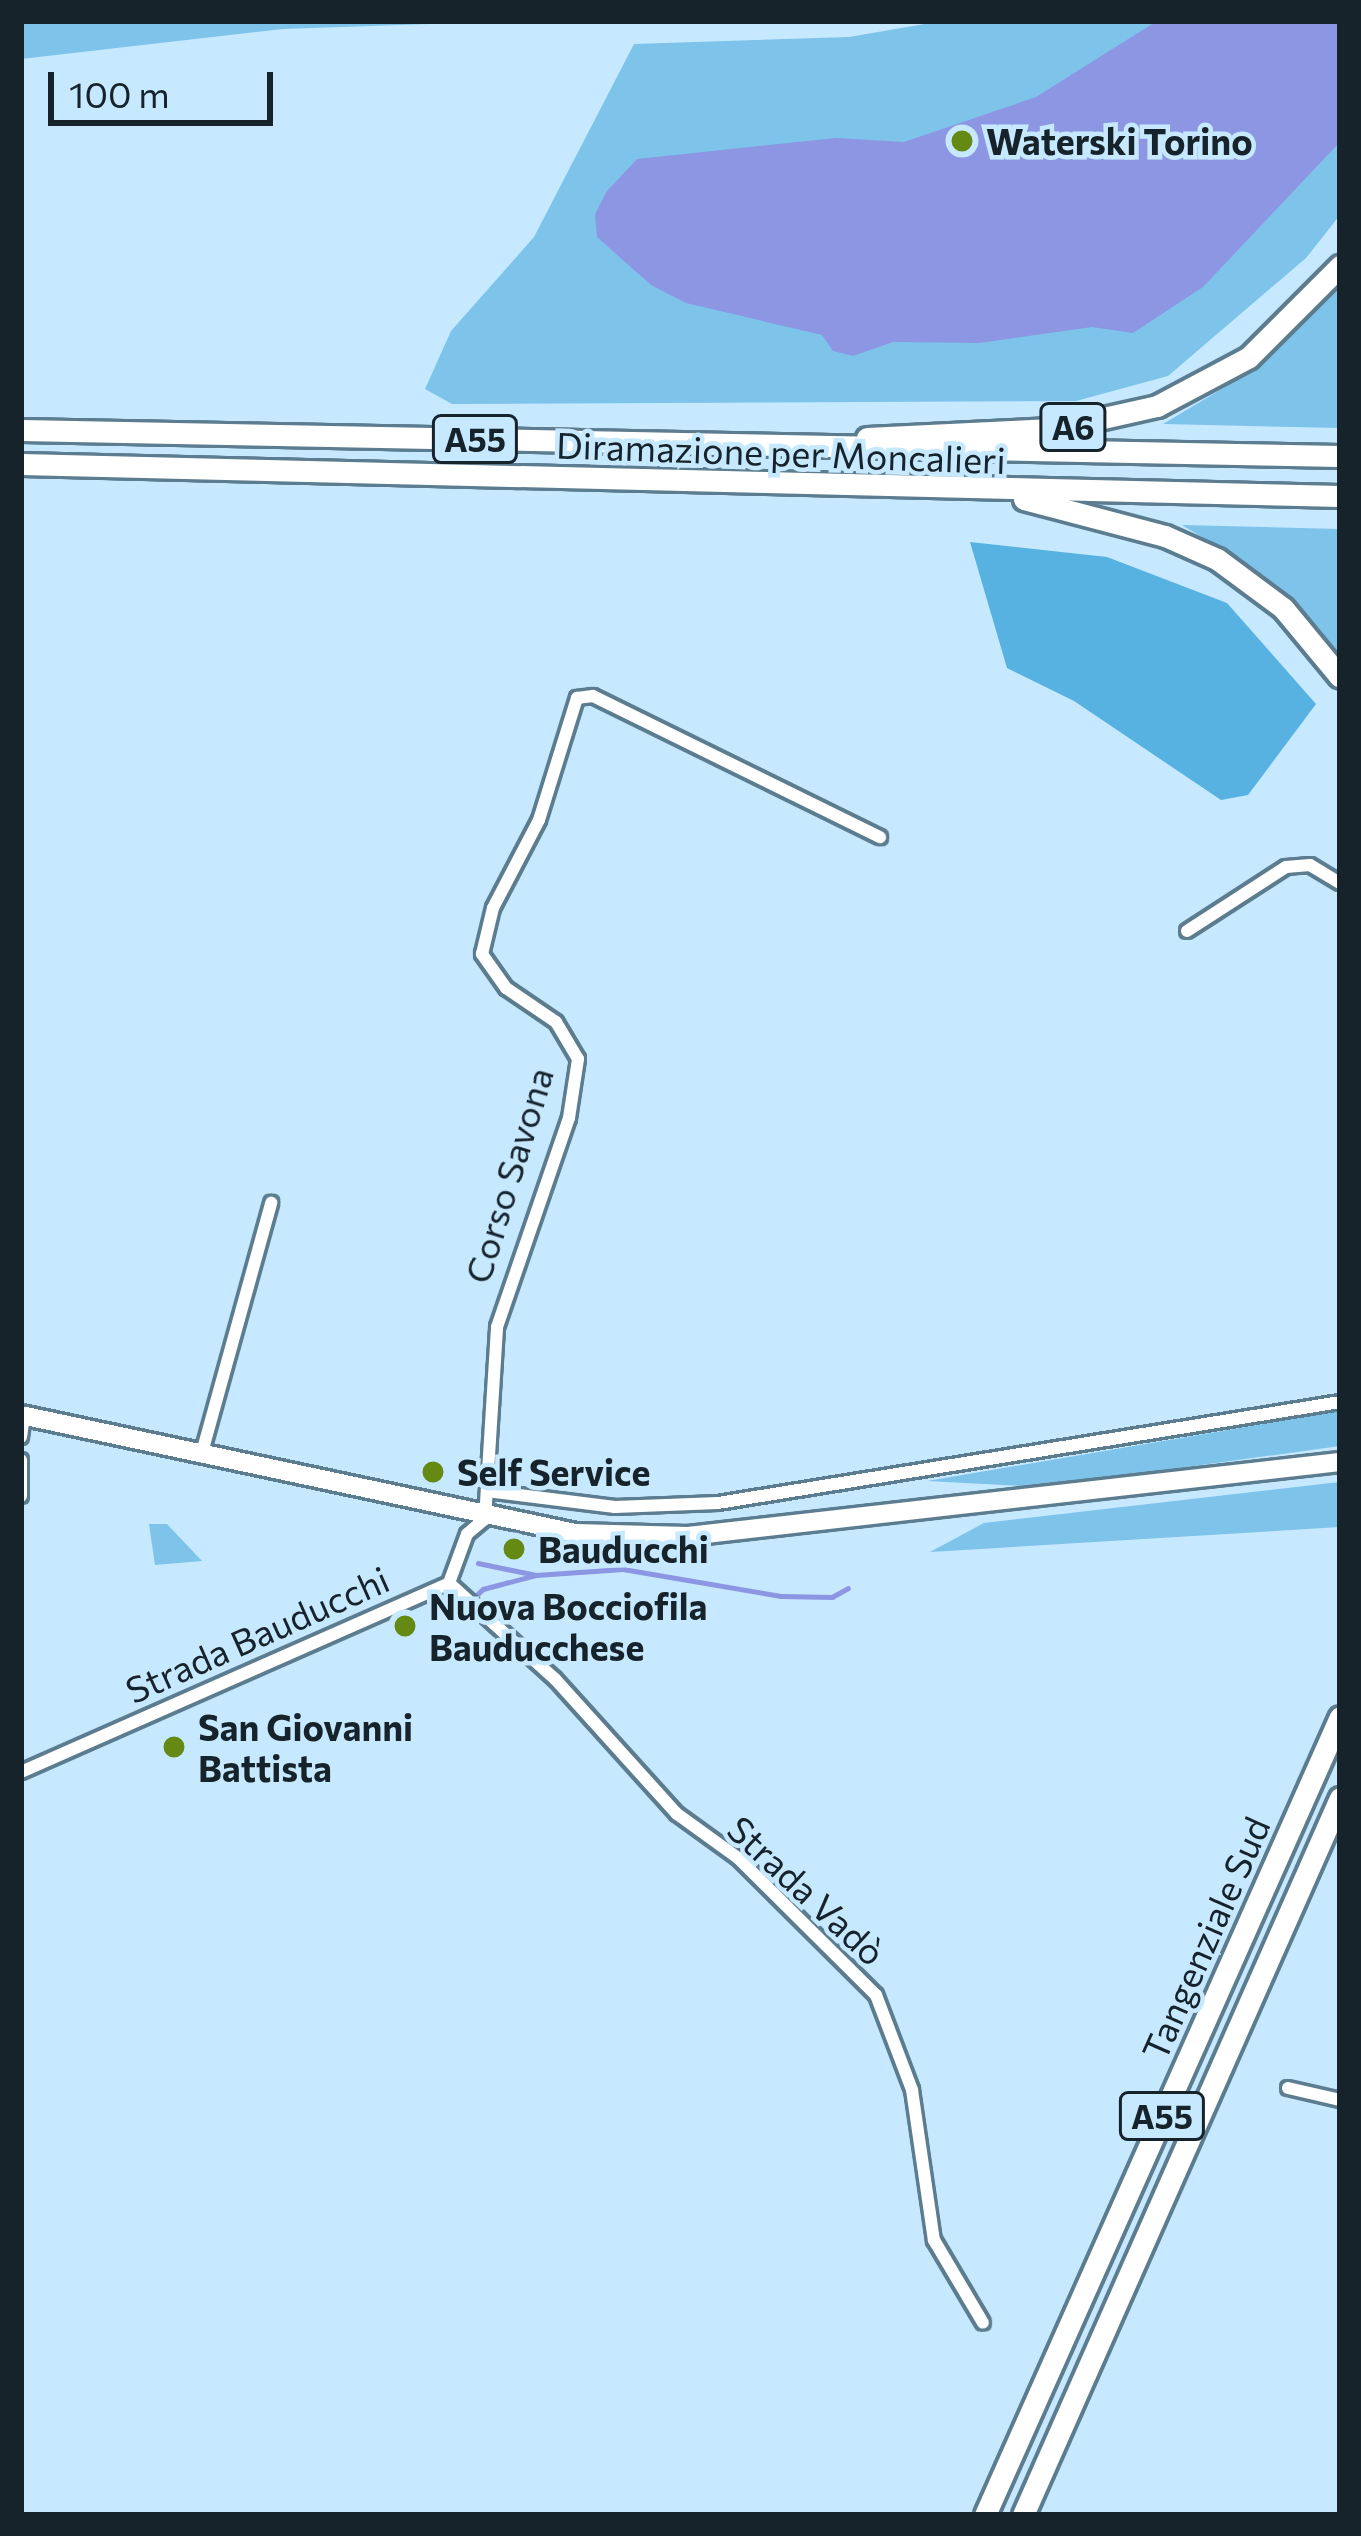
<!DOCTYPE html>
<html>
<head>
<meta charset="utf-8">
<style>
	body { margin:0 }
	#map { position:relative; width:1361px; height:2536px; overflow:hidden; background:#c6e9ff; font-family:Commissioner,sans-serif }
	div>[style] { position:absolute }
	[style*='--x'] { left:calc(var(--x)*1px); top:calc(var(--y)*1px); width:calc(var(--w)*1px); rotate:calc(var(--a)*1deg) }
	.green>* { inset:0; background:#7ec3ea }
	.forest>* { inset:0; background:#57b2e2 }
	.water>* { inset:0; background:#8c96e2 }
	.stream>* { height:4.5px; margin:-2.25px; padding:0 2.25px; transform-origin:2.25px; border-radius:2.25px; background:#8c96e2 }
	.roads { filter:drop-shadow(3px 0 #5c7c8f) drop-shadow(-3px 0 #5c7c8f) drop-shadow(0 3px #5c7c8f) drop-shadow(0 -3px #5c7c8f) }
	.minor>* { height:12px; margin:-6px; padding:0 6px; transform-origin:6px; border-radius:6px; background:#fff }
	.primary>* { height:18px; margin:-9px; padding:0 9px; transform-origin:9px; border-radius:9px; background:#fff }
	.motorway>* { height:21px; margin:-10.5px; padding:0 10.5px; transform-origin:10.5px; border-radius:10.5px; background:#fff }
	.dots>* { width:33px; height:33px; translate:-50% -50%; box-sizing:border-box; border:6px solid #c6e9ff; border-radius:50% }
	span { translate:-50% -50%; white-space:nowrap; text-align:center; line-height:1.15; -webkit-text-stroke:9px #c6e9ff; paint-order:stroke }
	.shield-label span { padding:3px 9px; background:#c6e9ff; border:3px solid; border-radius:9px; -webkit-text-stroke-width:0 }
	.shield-label { font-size:33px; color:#16232b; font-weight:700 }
	.poi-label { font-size:36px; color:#16232b; font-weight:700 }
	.left { translate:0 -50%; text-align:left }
	.street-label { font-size:36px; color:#16232b }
	.frame { position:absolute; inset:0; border:24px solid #16232b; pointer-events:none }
	.scale { position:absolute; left:48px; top:72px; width:225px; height:54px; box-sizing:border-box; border:6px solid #16232b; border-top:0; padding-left:15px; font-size:36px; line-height:42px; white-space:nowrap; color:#16232b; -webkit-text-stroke:9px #c6e9ff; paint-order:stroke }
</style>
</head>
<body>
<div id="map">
	<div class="green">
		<i style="clip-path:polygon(21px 21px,515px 21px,283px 29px,21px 59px)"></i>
		<i style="clip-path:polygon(942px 21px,1340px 21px,1340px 215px,1306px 258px,1168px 376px,1076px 401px,452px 404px,425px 389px,451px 331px,534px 237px,634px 44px,849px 37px)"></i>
		<i style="clip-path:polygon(1340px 286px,1340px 428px,1163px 424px,1250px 372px)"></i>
		<i style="clip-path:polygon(1182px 525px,1340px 529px,1340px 656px,1256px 570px)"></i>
		<i style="clip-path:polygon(1340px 1411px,1340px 1446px,1042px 1487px,927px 1481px)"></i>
		<i style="clip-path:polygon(1340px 1482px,1340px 1527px,930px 1552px,984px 1523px)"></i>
		<i style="clip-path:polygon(149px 1524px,167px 1524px,202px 1561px,155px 1565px)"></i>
	</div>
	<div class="forest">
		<i style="clip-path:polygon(970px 542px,1107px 557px,1227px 603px,1316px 704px,1248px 795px,1221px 800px,1074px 701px,1007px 668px)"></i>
	</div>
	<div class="water">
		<i style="clip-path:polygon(1157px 21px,1340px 21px,1340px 142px,1203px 287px,1133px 333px,1092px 327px,979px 343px,893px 342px,853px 356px,833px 351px,822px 335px,686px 303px,651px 285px,597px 237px,595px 214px,607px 191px,637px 159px,836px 138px,904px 142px,1036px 97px)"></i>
	</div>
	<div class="stream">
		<i style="--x:478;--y:1563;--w:59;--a:11.7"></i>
		<i style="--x:456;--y:1615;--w:37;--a:-44"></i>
		<i style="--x:483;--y:1589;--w:55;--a:-14.8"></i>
		<i style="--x:536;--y:1575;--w:87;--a:-3.9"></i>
		<i style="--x:623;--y:1569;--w:160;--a:9.7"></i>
		<i style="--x:781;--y:1596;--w:51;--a:1.1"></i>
		<i style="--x:832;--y:1597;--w:18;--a:-29"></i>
	</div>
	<div class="roads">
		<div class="minor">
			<i style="--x:1187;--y:931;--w:118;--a:-32.9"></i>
			<i style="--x:1286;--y:867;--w:24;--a:-5"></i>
			<i style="--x:1310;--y:865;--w:35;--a:31"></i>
			<i style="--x:21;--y:1437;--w:21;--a:-82"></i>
			<i style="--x:201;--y:1456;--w:263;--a:-74.5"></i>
			<i style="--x:21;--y:1460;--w:36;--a:90"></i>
			<i style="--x:487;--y:1491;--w:129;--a:7.1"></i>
			<i style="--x:615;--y:1507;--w:103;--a:-2.2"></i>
			<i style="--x:718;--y:1503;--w:630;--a:-9.22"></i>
			<i style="--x:449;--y:1583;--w:143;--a:42.2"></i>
			<i style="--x:555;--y:1679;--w:182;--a:47.9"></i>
			<i style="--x:677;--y:1814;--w:75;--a:35.8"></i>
			<i style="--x:738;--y:1858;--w:194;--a:44.8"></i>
			<i style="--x:876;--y:1995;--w:102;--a:69.2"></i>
			<i style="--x:912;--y:2090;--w:152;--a:81.7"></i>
			<i style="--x:934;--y:2240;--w:96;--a:59.4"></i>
			<i style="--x:21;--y:1772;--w:468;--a:-23.8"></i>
			<i style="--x:449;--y:1583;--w:52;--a:-69.8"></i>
			<i style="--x:467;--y:1534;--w:23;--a:-40"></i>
			<i style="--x:485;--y:1519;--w:192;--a:-86.4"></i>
			<i style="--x:497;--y:1327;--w:221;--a:-71"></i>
			<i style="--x:569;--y:1118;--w:60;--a:-81.3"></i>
			<i style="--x:578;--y:1059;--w:43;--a:-120.7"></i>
			<i style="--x:556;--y:1022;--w:60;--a:-145.8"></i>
			<i style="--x:506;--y:988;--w:42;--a:-125.2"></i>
			<i style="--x:482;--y:954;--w:47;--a:-76.6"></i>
			<i style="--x:493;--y:908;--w:99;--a:-62.4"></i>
			<i style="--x:539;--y:820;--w:128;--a:-72.7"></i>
			<i style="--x:577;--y:698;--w:16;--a:-7"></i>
			<i style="--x:593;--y:696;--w:320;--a:26.2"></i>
			<i style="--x:1288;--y:2088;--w:53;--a:13"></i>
		</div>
		<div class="primary">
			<i style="--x:21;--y:1415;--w:566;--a:12.02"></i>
			<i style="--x:575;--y:1533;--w:113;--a:1.5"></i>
			<i style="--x:688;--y:1536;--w:656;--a:-6.48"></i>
		</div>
		<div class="motorway">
			<i style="--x:21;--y:430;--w:1319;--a:1.13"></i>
			<i style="--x:867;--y:438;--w:187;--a:-2.8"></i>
			<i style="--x:1054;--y:429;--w:106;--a:-12.6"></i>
			<i style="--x:1157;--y:406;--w:104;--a:-28"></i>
			<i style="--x:1249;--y:357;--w:129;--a:-45"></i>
			<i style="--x:21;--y:464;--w:1319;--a:1.39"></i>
			<i style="--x:1024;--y:499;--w:146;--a:14.7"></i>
			<i style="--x:1165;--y:536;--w:57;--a:23.9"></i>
			<i style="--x:1217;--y:559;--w:82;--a:36.6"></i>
			<i style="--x:1283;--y:608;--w:89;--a:50.4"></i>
			<i style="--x:985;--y:2515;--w:873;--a:-66.02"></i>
			<i style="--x:1023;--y:2515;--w:784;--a:-66.15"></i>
		</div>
	</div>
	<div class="dots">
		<i style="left:962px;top:141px;background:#648a14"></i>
		<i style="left:433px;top:1472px;background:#648a14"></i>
		<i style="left:514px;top:1549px;background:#648a14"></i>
		<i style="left:405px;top:1626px;background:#648a14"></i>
		<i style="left:174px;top:1747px;background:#648a14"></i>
	</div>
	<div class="shield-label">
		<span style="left:1073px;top:427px">A6</span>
		<span style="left:475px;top:439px">A55</span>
		<span style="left:1162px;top:2116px">A55</span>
	</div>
	<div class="poi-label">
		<span class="left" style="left:986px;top:141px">Waterski Torino</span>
		<span class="left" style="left:457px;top:1472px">Self Service</span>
		<span class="left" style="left:538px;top:1549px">Bauducchi</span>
		<span class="left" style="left:429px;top:1626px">Nuova Bocciofila<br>Bauducchese</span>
		<span class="left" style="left:198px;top:1747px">San Giovanni<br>Battista</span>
	</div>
	<div class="street-label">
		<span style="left:781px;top:452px;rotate:2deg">Diramazione per Moncalieri</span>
		<span style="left:508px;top:1175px;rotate:-73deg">Corso Savona</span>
		<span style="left:257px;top:1634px;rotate:-24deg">Strada Bauducchi</span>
		<span style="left:807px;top:1890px;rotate:43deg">Strada Vadò</span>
		<span style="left:1205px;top:1938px;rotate:-66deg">Tangenziale Sud</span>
	</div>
	<div class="frame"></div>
	<div class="scale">100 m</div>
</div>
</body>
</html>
